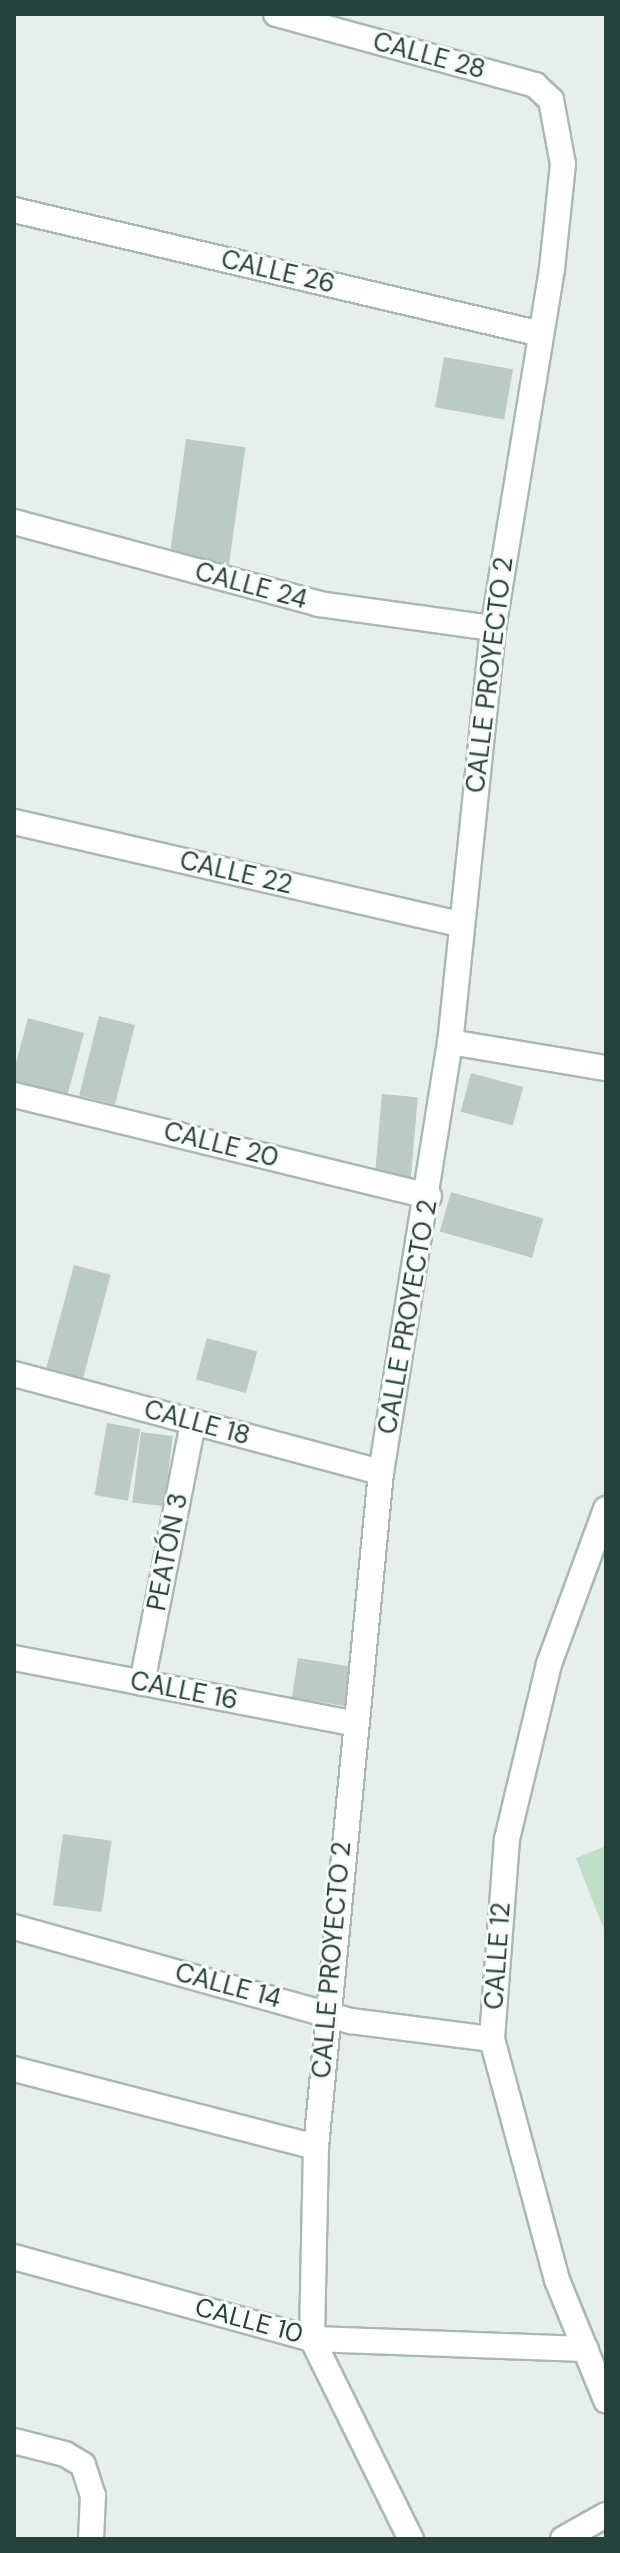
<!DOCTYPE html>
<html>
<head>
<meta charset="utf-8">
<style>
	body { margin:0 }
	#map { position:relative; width:620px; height:2553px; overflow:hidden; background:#e6efeb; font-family:"DM Sans",sans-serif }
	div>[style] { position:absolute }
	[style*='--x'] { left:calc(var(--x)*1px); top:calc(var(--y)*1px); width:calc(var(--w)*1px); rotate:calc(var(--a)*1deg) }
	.green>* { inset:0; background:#bfe0c8 }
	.building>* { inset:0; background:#bbcac4; transform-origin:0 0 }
	.roads { filter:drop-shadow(2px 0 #a8b8b2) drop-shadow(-2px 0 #a8b8b2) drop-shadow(0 2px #a8b8b2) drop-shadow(0 -2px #a8b8b2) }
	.minor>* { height:24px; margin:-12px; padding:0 12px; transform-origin:12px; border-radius:12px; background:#fff }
	.secondary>* { height:24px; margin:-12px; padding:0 12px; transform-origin:12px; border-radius:12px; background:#fff }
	span { translate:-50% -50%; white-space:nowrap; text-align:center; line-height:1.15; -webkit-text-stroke:6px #f7fbf9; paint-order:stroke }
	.street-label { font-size:26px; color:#24423a }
	.frame { position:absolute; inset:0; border:16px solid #24423a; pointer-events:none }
</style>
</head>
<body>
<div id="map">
	<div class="green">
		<i style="clip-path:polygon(606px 1846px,606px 1935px,576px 1858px)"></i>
	</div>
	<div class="building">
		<i style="left:444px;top:357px;width:70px;height:51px;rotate:10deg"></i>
		<i style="left:186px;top:439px;width:60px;height:125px;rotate:8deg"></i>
		<i style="left:99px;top:1016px;width:37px;height:82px;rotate:14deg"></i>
		<i style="left:28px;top:1018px;width:58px;height:65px;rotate:15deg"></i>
		<i style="left:471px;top:1073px;width:54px;height:40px;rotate:15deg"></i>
		<i style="left:382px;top:1094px;width:36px;height:86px;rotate:5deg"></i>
		<i style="left:451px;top:1192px;width:96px;height:41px;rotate:16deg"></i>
		<i style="left:74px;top:1265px;width:38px;height:108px;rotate:15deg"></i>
		<i style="left:207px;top:1338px;width:52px;height:43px;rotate:15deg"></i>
		<i style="left:107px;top:1423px;width:34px;height:73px;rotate:10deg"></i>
		<i style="left:141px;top:1432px;width:32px;height:71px;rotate:7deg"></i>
		<i style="left:298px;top:1658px;width:57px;height:40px;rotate:9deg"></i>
		<i style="left:63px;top:1834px;width:49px;height:72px;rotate:8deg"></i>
	</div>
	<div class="roads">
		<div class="minor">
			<i style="--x:276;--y:14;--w:269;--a:15.3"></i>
			<i style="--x:535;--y:85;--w:22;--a:43"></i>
			<i style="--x:551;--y:100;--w:65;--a:79.4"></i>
			<i style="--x:563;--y:164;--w:106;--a:96"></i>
			<i style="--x:552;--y:269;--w:364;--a:99.3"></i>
			<i style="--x:493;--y:628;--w:416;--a:95.9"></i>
			<i style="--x:450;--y:1042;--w:436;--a:99.1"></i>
			<i style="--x:381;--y:1472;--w:678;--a:95.5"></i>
			<i style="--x:316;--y:2147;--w:192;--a:91.2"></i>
			<i style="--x:312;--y:2339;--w:223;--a:63.7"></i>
			<i style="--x:14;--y:210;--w:541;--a:13.24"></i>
			<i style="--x:14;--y:522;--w:316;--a:15"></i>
			<i style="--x:319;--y:604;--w:176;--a:7.9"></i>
			<i style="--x:14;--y:822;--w:457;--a:12.9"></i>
			<i style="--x:450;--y:1042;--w:158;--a:9.5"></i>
			<i style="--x:14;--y:1095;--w:427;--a:13.7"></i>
			<i style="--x:14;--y:1374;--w:380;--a:15"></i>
			<i style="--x:606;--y:1509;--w:165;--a:110.2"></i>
			<i style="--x:549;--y:1664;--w:180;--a:103.5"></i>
			<i style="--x:507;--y:1839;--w:201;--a:94.3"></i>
			<i style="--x:492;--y:2039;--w:250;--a:74.9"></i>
			<i style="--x:557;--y:2280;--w:130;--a:67.8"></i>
			<i style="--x:14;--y:1658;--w:345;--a:10.9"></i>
			<i style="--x:142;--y:1683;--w:266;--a:-78.9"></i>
			<i style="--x:14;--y:1927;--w:350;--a:15.6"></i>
			<i style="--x:351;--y:2021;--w:142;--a:7.3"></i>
			<i style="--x:14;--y:2069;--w:312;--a:14.5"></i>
			<i style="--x:14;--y:2257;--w:309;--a:15.4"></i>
			<i style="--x:312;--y:2339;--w:274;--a:2.1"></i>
			<i style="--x:14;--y:2441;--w:53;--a:14.3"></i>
			<i style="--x:65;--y:2454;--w:21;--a:31"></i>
			<i style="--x:83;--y:2465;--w:32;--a:72"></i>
			<i style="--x:93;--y:2495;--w:44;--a:92.6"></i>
		</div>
		<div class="secondary">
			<i style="--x:563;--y:2539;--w:49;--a:-29.2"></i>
		</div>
	</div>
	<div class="street-label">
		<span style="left:429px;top:56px;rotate:15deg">CALLE 28</span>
		<span style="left:278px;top:272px;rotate:13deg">CALLE 26</span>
		<span style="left:251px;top:586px;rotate:15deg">CALLE 24</span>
		<span style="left:490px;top:675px;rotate:-83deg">CALLE PROYECTO 2</span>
		<span style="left:236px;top:873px;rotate:13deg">CALLE 22</span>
		<span style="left:221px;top:1145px;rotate:14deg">CALLE 20</span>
		<span style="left:408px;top:1317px;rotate:-80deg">CALLE PROYECTO 2</span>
		<span style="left:197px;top:1423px;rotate:15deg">CALLE 18</span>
		<span style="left:168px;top:1552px;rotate:-79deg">PEATÓN 3</span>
		<span style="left:184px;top:1691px;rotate:11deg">CALLE 16</span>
		<span style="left:498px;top:1956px;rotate:-86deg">CALLE 12</span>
		<span style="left:332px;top:1960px;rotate:-85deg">CALLE PROYECTO 2</span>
		<span style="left:228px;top:1986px;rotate:15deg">CALLE 14</span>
		<span style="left:249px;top:2321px;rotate:15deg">CALLE 10</span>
	</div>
	<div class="frame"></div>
</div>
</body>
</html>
